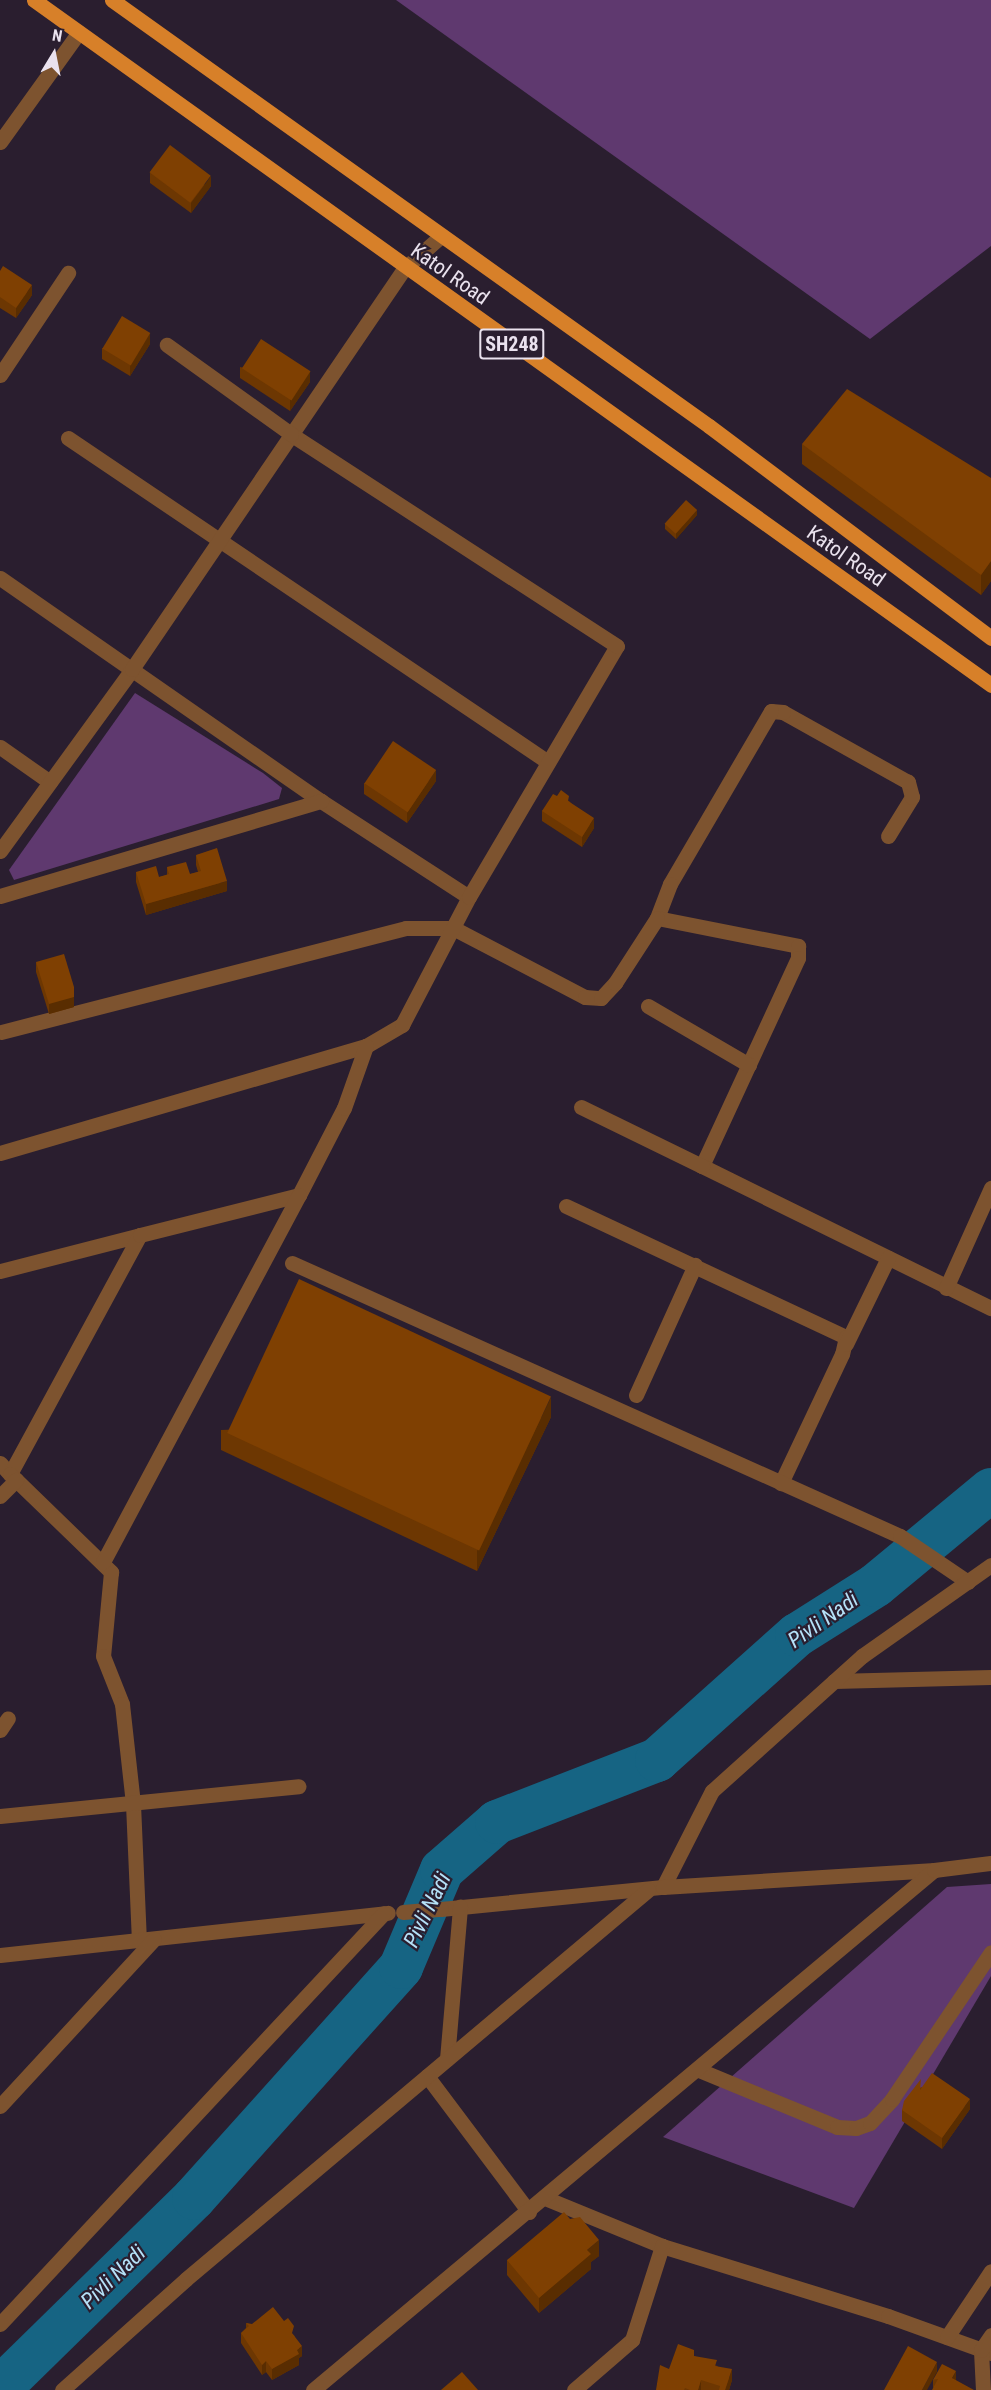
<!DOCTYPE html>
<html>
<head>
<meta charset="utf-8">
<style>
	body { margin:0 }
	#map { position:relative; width:991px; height:2390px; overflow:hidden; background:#2a1e2f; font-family:"Roboto Condensed",sans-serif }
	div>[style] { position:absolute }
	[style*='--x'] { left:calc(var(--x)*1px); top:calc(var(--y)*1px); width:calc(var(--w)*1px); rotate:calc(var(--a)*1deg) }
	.green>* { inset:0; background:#5f396f }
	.river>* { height:44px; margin:-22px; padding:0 22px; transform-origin:22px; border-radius:22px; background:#166483 }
	.minor>* { height:15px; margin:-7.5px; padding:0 7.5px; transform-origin:7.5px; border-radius:7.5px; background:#7d532f }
	.tertiary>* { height:15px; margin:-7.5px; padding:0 7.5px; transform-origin:7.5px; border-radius:7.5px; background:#7d532f }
	.primary>* { height:15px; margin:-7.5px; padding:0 7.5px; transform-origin:7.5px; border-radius:7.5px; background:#d78029 }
	.wall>* { inset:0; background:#6d3702 }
	.shaded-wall>* { inset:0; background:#592d01 }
	.building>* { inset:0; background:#7f4002; transform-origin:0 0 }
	span { translate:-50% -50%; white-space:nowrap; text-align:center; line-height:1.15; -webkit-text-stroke:4.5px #2a1e2f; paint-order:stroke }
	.shield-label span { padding:2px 4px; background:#2a1e2f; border:2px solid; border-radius:4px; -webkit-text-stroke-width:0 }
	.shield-label { font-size:20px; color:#eae2ee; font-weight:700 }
	.street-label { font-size:21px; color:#eae2ee }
	.water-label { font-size:22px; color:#b5e1f8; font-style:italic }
	.north { position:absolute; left:24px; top:24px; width:60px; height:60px; -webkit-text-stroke:4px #2a1e2f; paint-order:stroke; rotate:10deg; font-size:16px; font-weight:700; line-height:24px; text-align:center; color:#eae2ee }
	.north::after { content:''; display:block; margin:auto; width:21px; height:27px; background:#eae2ee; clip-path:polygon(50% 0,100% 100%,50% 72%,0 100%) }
</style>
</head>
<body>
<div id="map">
	<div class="green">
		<i style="clip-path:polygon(396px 0,991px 0,991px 246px,870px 339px)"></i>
		<i style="clip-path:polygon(135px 693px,263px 773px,282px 788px,279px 799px,14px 880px,9px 870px)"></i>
		<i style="clip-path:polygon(991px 1884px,991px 1976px,854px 2208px,663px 2137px,947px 1887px)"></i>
	</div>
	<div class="river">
		<i style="--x:0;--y:2388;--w:272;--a:-44.4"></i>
		<i style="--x:194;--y:2198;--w:310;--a:-48.1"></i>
		<i style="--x:401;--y:1967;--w:105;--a:-67.1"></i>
		<i style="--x:442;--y:1870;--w:73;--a:-41.1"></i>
		<i style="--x:497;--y:1822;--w:172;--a:-21.2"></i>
		<i style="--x:657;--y:1760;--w:188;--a:-41.8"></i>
		<i style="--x:797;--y:1635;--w:93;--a:-32.3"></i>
		<i style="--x:876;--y:1585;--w:149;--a:-39.6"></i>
	</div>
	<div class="minor">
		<i style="--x:0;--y:142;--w:135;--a:-54.3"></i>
		<i style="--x:0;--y:375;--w:123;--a:-56.3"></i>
		<i style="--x:68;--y:438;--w:579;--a:34.02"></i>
		<i style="--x:0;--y:578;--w:391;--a:34.8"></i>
		<i style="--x:321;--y:801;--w:176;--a:33"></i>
		<i style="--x:0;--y:747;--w:61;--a:35"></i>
		<i style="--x:888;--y:836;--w:46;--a:-58.4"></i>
		<i style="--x:912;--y:797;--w:16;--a:-105"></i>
		<i style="--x:908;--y:782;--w:143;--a:-150.8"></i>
		<i style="--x:783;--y:712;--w:12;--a:-175"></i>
		<i style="--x:771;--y:711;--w:200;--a:120.3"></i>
		<i style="--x:670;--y:884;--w:36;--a:111"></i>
		<i style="--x:657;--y:918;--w:144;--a:11.2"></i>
		<i style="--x:798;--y:946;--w:12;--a:90"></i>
		<i style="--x:798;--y:958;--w:229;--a:114.8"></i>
		<i style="--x:702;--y:1166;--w:322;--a:26.2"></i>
		<i style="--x:0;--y:851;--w:225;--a:-54"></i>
		<i style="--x:132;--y:669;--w:485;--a:-55.8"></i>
		<i style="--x:405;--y:268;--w:48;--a:-41.6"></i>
		<i style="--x:0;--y:896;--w:335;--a:-16.5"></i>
		<i style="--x:648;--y:1006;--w:117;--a:30.3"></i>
		<i style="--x:1;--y:1032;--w:418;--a:-14.4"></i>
		<i style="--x:406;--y:928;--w:47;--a:0"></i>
		<i style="--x:453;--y:928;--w:149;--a:27.6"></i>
		<i style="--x:585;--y:997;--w:16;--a:4"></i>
		<i style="--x:601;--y:998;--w:21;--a:-47"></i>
		<i style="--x:615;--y:983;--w:77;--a:-57.1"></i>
		<i style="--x:581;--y:1107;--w:135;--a:26"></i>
		<i style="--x:0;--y:1153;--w:381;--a:-16.3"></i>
		<i style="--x:366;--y:1046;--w:42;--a:-30.3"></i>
		<i style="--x:402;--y:1025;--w:144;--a:-62.4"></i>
		<i style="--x:469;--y:897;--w:291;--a:-59.5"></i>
		<i style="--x:617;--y:646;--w:389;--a:-147"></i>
		<i style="--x:291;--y:434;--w:153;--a:-144.3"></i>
		<i style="--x:566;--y:1206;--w:309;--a:25.1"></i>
		<i style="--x:846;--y:1337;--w:17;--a:103"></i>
		<i style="--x:842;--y:1354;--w:143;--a:115.3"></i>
		<i style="--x:292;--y:1263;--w:666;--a:24.18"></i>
		<i style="--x:900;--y:1536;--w:82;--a:34.1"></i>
		<i style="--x:0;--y:1271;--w:145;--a:-14.4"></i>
		<i style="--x:946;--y:1288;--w:110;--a:-65.8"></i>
		<i style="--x:846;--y:1344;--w:96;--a:-64"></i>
		<i style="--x:636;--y:1395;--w:143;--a:-65.6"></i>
		<i style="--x:0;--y:1463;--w:15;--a:48"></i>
		<i style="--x:10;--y:1474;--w:272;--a:-61.5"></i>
		<i style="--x:140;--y:1235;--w:164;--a:-14.1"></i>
		<i style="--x:299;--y:1195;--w:98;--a:-62.7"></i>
		<i style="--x:344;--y:1108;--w:66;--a:-70.5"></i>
		<i style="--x:10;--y:1474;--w:141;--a:44.1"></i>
		<i style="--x:111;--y:1572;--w:84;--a:95.4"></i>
		<i style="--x:103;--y:1656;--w:52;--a:68.4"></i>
		<i style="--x:122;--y:1704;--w:101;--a:83.7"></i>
		<i style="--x:133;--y:1804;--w:136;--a:87.5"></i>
		<i style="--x:0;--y:1496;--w:23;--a:-45"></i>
		<i style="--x:103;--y:1562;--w:416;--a:-61.9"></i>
		<i style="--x:834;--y:1681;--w:157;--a:-1.5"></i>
		<i style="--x:0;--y:1730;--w:14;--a:-56"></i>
		<i style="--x:0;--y:1816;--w:300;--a:-5.7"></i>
		<i style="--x:663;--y:1887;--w:108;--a:-63"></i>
		<i style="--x:712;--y:1791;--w:202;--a:-42"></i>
		<i style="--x:862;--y:1656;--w:158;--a:-35.2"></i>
		<i style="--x:441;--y:1909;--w:223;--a:-5.7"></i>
		<i style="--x:663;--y:1887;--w:272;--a:-3.6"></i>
		<i style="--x:0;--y:1955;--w:390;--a:-6.2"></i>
		<i style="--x:447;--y:2059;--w:153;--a:-85.1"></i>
		<i style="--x:699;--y:2070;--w:149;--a:22.4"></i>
		<i style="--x:837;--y:2127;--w:19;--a:3"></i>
		<i style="--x:856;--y:2128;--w:15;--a:-20"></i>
		<i style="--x:870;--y:2123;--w:33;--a:-47"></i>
		<i style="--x:892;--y:2099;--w:177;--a:-56"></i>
		<i style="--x:427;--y:2076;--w:170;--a:53.1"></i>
		<i style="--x:0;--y:2106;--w:227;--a:-47.3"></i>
		<i style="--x:545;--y:2198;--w:126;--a:22.3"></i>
		<i style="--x:662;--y:2246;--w:237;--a:17.2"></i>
		<i style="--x:888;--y:2316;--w:109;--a:19.8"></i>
		<i style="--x:0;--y:2324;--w:562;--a:-46.95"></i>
		<i style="--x:947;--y:2337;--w:79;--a:-56.3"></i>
		<i style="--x:62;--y:2390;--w:166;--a:-41.8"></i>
		<i style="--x:186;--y:2279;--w:604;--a:-40.1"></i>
		<i style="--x:313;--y:2390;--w:810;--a:-39.94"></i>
		<i style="--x:934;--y:1870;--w:57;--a:-7"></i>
		<i style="--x:574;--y:2390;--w:77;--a:-40.8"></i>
		<i style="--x:632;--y:2340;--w:99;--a:-72.3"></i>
		<i style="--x:983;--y:2390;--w:40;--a:-92.9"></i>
		<i style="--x:981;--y:2350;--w:18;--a:-56"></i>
	</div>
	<div class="tertiary">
		<i style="--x:403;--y:1912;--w:38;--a:-5"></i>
	</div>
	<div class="primary">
		<i style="--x:34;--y:0;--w:1177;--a:35.59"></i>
		<i style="--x:112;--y:0;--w:733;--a:35.51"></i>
		<i style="--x:709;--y:426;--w:353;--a:36.9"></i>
	</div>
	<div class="wall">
		<i style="clip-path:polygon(150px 172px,211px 186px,191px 213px,150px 183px)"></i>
		<i style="clip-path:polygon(0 271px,32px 295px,16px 318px,0 308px)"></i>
		<i style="clip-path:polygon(150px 344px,130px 376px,102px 359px,102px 348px)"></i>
		<i style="clip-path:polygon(240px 367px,310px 382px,290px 411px,240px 378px)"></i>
		<i style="clip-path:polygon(802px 444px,991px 478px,991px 581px,981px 595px,802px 464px)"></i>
		<i style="clip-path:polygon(697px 515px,676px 539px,665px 529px,665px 524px)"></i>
		<i style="clip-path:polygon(436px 781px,407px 823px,364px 794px,364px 783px)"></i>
		<i style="clip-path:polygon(557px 796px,569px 801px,594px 828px,582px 847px,542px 821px,542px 811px)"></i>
		<i style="clip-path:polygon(196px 855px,227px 891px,146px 915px,136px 882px,136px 872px,159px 877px,167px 875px,167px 867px,190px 874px,198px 872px,196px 865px)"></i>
		<i style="clip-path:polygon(36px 962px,74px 1007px,49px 1014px,36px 972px)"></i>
		<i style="clip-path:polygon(551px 1417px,477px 1571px,221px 1450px,221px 1430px)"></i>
		<i style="clip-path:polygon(921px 2087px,970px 2109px,942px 2149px,902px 2121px,902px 2110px)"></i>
		<i style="clip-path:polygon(599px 2256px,591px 2262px,591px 2269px,539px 2313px,507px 2275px,507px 2260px)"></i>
		<i style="clip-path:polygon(246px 2323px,294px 2335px,302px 2356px,299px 2358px,299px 2365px,272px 2380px,266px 2372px,262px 2375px,241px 2343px,241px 2333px,246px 2328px)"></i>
		<i style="clip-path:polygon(694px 2356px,717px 2366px,732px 2380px,729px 2390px,656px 2390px,669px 2369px)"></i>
		<i style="clip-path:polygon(956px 2371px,933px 2388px,933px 2380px)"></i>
	</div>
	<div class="shaded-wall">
		<i style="clip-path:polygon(211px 176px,211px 186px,191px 213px,191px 203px)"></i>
		<i style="clip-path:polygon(32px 285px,32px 295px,16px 318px,16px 308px)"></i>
		<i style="clip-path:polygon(150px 333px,150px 344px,130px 376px,130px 365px)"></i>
		<i style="clip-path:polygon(310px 371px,310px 382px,290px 411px,290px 400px)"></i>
		<i style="clip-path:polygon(697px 510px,697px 515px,676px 539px,676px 533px)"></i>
		<i style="clip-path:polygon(991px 561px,991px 581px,981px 595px,981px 575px)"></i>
		<i style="clip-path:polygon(436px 770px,436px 781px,407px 823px,407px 813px)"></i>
		<i style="clip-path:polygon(594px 818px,594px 828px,582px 847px,582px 837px)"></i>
		<i style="clip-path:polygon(227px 881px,227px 891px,146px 915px,146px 904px)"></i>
		<i style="clip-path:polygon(74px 987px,74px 1007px,49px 1014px,49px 1004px)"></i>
		<i style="clip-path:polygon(551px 1397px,551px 1417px,477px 1571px,477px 1551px)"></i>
		<i style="clip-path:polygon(970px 2099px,970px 2109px,942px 2149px,942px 2138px)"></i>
		<i style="clip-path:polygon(599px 2240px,599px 2256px,591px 2262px,591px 2269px,539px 2313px,539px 2298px,587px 2250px)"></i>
		<i style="clip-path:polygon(302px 2346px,302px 2356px,299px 2358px,299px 2365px,272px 2380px,272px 2369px)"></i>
		<i style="clip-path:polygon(266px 2361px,266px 2372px,262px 2375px,262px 2365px)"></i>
		<i style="clip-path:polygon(937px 2362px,937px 2372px,927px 2390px,922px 2390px)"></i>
		<i style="clip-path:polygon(732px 2369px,732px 2380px,729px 2390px,725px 2390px)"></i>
		<i style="clip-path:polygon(956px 2371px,956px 2382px,952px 2378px)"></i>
		<i style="clip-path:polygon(701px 2380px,701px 2390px,698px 2390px)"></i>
	</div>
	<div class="building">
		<i style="left:170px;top:145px;width:51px;height:34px;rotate:37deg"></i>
		<i style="clip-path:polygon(3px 266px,32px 285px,16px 308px,0 297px,0 271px)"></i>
		<i style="left:122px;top:316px;width:33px;height:38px;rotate:31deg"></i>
		<i style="left:261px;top:339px;width:59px;height:35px;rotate:33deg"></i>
		<i style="clip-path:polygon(847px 389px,991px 478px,991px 561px,981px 575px,802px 444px)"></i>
		<i style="left:686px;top:500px;width:15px;height:32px;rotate:42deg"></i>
		<i style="left:393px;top:741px;width:52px;height:51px;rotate:34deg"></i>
		<i style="clip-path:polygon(561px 790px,569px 796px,568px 801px,594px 818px,582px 837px,542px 811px,553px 794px,557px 796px)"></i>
		<i style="clip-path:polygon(217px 848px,227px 881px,146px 904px,136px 872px,156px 866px,159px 877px,169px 874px,167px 867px,186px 862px,190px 874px,201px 871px,196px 855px)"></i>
		<i style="clip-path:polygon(64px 954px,74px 987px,74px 997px,49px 1004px,36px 962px)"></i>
		<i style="left:299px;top:1279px;width:278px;height:170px;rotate:25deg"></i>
		<i style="clip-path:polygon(932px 2073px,970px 2099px,942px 2138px,902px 2110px,904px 2101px,921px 2079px,920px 2090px)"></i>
		<i style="clip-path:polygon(564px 2212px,570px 2219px,580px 2217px,599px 2240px,587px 2250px,591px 2254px,539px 2298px,507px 2260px)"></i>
		<i style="clip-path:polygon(273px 2307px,284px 2321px,288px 2318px,294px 2326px,292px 2333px,302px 2346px,297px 2350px,299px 2354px,272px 2369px,266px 2361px,262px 2365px,241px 2333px,249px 2326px,246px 2323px,252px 2324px)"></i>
		<i style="clip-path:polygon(678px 2344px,694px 2350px,694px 2356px,717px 2360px,715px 2366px,732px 2369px,725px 2390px,719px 2390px,720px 2386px,701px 2380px,698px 2390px,690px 2390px,685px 2388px,684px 2390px,656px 2390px,660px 2365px,669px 2369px)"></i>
		<i style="clip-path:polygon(908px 2346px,937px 2362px,922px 2390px,884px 2390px)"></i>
		<i style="clip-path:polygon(942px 2364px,956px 2371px,952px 2378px,974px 2390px,932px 2390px,938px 2379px,933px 2380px)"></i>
		<i style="clip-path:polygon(462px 2372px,478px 2390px,441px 2390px)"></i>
	</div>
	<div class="shield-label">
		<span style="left:512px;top:344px">SH248</span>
	</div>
	<div class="street-label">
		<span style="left:450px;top:274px;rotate:35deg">Katol Road</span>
		<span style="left:846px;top:556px;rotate:35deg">Katol Road</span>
	</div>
	<div class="water-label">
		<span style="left:823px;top:1620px;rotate:-35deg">Pivli Nadi</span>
		<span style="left:427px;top:1910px;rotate:-64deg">Pivli Nadi</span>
		<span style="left:113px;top:2277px;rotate:-44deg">Pivli Nadi</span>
	</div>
	<div class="north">N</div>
</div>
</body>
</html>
